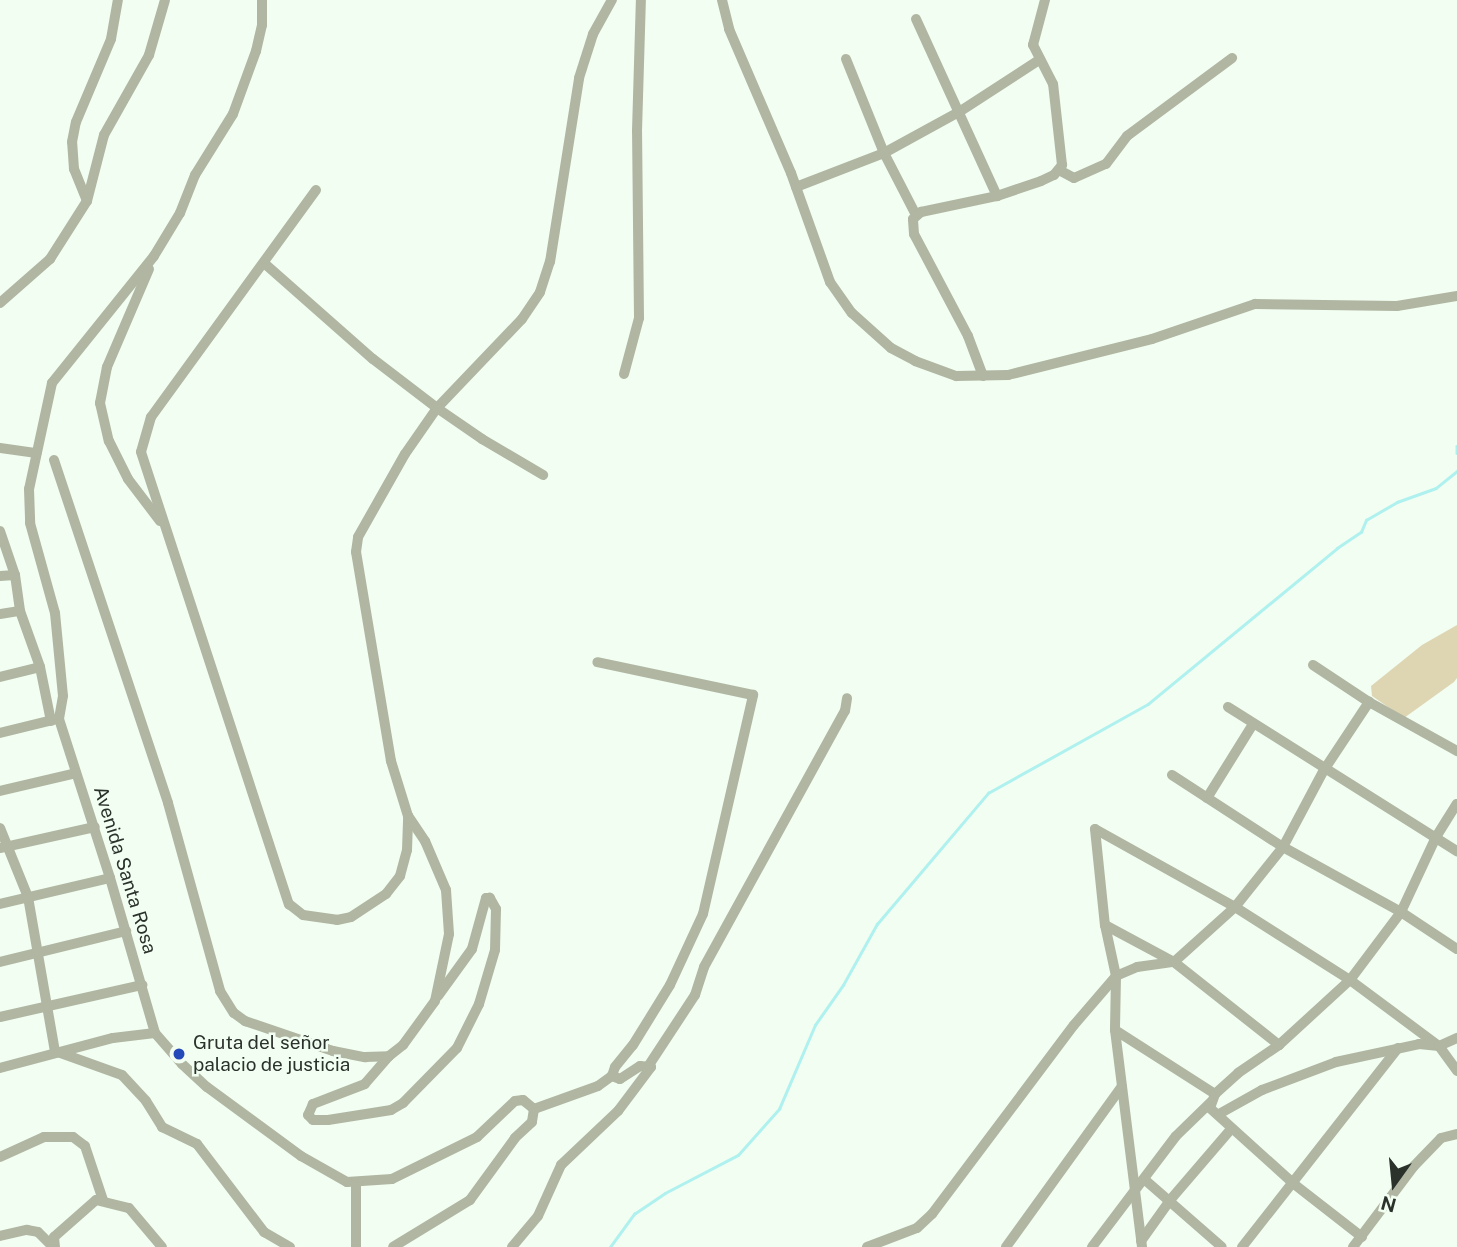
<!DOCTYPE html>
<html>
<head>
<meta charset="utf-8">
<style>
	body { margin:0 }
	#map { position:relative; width:1457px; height:1247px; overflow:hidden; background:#f2fef2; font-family:"Public Sans",sans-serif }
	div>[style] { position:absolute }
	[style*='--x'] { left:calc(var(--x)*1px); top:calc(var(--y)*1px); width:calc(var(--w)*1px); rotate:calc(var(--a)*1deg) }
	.green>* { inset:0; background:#ded6b3 }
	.stream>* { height:2.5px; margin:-1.25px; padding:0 1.25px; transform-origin:1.25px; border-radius:1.25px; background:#aff1ef }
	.minor>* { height:10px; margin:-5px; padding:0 5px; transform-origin:5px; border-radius:5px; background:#b0b6a2 }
	.dots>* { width:19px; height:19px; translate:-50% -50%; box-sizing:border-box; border:4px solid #f2fef2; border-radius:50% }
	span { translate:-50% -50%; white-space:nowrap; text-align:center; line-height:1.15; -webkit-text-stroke:5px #f2fef2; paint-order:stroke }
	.street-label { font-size:19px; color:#2b312b }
	.poi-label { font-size:19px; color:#2b312b }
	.left { translate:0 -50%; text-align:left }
	.north { position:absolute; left:1359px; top:1149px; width:70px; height:70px; -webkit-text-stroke:5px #f2fef2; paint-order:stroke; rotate:195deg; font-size:19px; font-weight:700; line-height:28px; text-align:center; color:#2b312b }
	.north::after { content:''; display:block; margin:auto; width:24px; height:32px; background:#2b312b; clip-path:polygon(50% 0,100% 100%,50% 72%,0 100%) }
</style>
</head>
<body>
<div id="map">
	<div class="green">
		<i style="clip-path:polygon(1457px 625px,1457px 678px,1454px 682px,1404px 718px,1372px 696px,1371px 686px,1422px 645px)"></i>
	</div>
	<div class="stream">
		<i style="--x:1457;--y:446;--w:7;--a:90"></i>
		<i style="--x:610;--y:1247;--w:41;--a:-54"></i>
		<i style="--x:634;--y:1214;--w:37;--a:-34"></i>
		<i style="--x:665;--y:1193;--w:82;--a:-27.5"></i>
		<i style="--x:738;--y:1155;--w:62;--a:-48.3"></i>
		<i style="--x:779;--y:1109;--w:91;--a:-66.8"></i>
		<i style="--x:815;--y:1025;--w:49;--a:-55"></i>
		<i style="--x:843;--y:985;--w:70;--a:-60.9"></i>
		<i style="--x:877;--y:924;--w:172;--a:-49.7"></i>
		<i style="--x:988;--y:793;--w:183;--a:-29.1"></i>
		<i style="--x:1148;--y:704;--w:245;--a:-39.5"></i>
		<i style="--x:1337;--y:548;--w:29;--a:-34"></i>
		<i style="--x:1361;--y:532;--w:13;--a:-67"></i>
		<i style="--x:1366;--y:520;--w:36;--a:-30"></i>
		<i style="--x:1397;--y:502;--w:41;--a:-19.7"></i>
		<i style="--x:1436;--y:488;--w:27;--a:-39"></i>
	</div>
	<div class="minor">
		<i style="--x:262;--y:0;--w:25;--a:90"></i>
		<i style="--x:262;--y:25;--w:27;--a:103"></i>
		<i style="--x:256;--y:51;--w:67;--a:110.1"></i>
		<i style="--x:233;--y:114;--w:72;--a:121.9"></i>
		<i style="--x:195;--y:175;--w:41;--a:111.5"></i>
		<i style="--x:180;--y:213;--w:50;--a:121.2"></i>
		<i style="--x:154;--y:256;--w:163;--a:128.8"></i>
		<i style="--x:52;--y:383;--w:108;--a:102.2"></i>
		<i style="--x:29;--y:489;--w:34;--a:88"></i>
		<i style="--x:30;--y:523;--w:93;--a:74.5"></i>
		<i style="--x:55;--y:613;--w:83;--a:84.5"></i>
		<i style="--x:63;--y:696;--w:23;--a:100"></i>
		<i style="--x:59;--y:719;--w:167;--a:72.2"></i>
		<i style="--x:110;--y:878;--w:161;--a:73.8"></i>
		<i style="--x:155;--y:1033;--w:41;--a:48.9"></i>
		<i style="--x:182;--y:1064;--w:34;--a:43"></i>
		<i style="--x:207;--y:1087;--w:117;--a:36.3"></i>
		<i style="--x:301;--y:1156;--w:53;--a:29.5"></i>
		<i style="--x:347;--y:1182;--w:45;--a:-3.8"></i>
		<i style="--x:392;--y:1179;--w:95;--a:-26.3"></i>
		<i style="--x:477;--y:1137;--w:52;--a:-43.5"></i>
		<i style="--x:515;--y:1101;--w:8;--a:-7"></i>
		<i style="--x:523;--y:1100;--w:14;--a:39"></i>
		<i style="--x:534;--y:1109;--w:13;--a:99"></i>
		<i style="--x:532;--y:1122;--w:23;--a:137"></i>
		<i style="--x:515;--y:1138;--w:77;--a:126"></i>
		<i style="--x:470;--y:1200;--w:90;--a:148.6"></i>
		<i style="--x:722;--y:0;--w:30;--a:76"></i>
		<i style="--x:729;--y:29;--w:157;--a:66.7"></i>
		<i style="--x:791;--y:173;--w:116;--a:70.3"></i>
		<i style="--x:830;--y:282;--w:38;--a:55"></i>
		<i style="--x:852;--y:313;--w:52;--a:41.9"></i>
		<i style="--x:891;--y:348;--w:27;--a:28"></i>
		<i style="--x:915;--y:361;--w:44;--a:20.1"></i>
		<i style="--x:956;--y:376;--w:52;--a:-1.1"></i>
		<i style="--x:1008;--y:375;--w:148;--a:-14"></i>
		<i style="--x:1152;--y:339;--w:109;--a:-18.8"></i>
		<i style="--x:1255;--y:304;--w:142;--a:0.8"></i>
		<i style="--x:1397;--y:306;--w:61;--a:-9.5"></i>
		<i style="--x:916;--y:19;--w:195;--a:65.4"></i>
		<i style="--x:846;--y:59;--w:101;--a:68"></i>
		<i style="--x:884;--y:153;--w:70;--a:62.7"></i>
		<i style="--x:1059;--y:170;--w:17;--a:28"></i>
		<i style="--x:1074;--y:178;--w:35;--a:-24"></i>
		<i style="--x:1106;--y:164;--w:35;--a:-53"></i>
		<i style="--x:1127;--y:136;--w:131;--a:-36.6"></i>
		<i style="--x:796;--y:187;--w:94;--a:-21.1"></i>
		<i style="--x:884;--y:153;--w:85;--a:-28.7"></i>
		<i style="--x:959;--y:112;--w:95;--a:-33"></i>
		<i style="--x:316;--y:190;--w:281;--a:126"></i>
		<i style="--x:151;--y:417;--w:36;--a:106"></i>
		<i style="--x:141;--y:452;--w:476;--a:71.9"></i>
		<i style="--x:289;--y:904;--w:18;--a:38"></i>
		<i style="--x:303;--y:915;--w:34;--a:8"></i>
		<i style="--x:337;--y:920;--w:14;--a:-12"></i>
		<i style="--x:351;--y:917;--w:42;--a:-33.3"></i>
		<i style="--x:386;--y:894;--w:23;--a:-52"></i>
		<i style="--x:400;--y:876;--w:27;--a:-75"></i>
		<i style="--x:407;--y:850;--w:34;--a:-88"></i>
		<i style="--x:408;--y:816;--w:58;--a:-107.2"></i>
		<i style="--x:391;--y:761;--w:212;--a:-99.5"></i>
		<i style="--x:356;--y:552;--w:15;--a:-82"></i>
		<i style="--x:358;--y:537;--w:95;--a:-60.5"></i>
		<i style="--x:405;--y:454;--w:56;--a:-55.2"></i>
		<i style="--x:437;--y:408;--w:123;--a:-46.3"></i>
		<i style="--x:522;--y:319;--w:32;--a:-56"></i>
		<i style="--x:540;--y:292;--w:32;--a:-72"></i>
		<i style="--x:550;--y:262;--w:186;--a:-81"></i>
		<i style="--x:579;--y:78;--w:46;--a:-72.3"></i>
		<i style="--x:593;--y:34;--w:39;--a:-61"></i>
		<i style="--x:87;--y:201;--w:35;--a:-112"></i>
		<i style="--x:74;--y:169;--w:27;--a:-94"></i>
		<i style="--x:72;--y:142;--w:20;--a:-79"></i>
		<i style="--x:76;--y:122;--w:90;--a:-67.1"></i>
		<i style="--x:111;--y:39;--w:40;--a:-80"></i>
		<i style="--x:264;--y:263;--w:145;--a:41.4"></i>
		<i style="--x:373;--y:359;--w:81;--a:37.4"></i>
		<i style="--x:437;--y:408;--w:55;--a:34.6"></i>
		<i style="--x:482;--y:439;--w:71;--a:30.5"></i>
		<i style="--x:149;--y:269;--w:107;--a:113.2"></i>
		<i style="--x:107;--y:367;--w:37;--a:101"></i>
		<i style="--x:100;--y:403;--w:39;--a:77"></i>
		<i style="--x:109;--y:441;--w:42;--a:63.4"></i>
		<i style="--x:128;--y:479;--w:53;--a:52.7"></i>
		<i style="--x:0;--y:303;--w:67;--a:-41.3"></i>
		<i style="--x:50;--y:259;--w:69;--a:-57.5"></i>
		<i style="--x:87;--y:201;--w:68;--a:-75.6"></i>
		<i style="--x:104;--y:135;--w:92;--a:-60.6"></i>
		<i style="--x:149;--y:55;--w:57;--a:-73.8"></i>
		<i style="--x:624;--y:374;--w:58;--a:-75"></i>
		<i style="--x:639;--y:318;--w:187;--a:-90.6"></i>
		<i style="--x:637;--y:131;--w:131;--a:-88.3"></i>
		<i style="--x:983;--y:376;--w:43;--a:-110.6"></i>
		<i style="--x:968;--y:336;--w:115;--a:-117.9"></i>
		<i style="--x:914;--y:234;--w:15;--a:-94"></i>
		<i style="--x:913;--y:219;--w:11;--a:-41"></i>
		<i style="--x:921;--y:212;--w:78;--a:-11.9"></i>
		<i style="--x:997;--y:196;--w:46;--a:-18.8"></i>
		<i style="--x:1041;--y:181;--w:14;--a:-25"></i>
		<i style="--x:1054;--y:175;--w:13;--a:-51"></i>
		<i style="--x:1062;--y:165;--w:81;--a:-96.3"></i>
		<i style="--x:1053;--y:84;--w:44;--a:-117.1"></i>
		<i style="--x:1033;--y:45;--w:47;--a:-75.1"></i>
		<i style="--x:0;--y:448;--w:37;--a:8"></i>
		<i style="--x:54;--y:460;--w:361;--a:71.6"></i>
		<i style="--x:168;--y:803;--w:195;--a:74.5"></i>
		<i style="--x:220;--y:991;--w:26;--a:58"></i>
		<i style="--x:234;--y:1013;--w:14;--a:36"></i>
		<i style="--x:245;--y:1021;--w:93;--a:18.8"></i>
		<i style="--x:333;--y:1051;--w:33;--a:11"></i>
		<i style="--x:365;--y:1057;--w:24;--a:-2"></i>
		<i style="--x:389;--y:1056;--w:18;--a:-38"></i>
		<i style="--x:403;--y:1045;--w:54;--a:-54"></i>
		<i style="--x:435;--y:1001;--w:68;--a:-78.2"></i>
		<i style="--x:449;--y:934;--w:44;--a:-93.9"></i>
		<i style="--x:446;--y:890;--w:53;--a:-113.2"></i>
		<i style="--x:425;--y:841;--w:30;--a:-124"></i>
		<i style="--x:0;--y:531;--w:46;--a:71.2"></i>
		<i style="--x:15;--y:575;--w:36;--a:82"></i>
		<i style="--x:20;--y:611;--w:59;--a:70.3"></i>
		<i style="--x:40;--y:667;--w:55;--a:78.5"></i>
		<i style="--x:0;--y:576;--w:15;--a:-4"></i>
		<i style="--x:0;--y:614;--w:20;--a:-9"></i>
		<i style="--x:1313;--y:665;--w:67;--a:33.5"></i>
		<i style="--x:1369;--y:702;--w:101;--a:29.1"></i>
		<i style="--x:0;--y:677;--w:41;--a:-14"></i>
		<i style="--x:1228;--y:707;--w:271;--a:32.2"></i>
		<i style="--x:0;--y:733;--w:59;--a:-13.8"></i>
		<i style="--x:1172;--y:775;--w:132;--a:33"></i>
		<i style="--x:1283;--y:847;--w:135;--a:28.8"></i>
		<i style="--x:1401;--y:912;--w:67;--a:33.5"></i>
		<i style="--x:0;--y:791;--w:78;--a:-13.3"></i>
		<i style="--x:1207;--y:798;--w:87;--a:-58.1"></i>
		<i style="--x:0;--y:828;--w:74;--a:67.9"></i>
		<i style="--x:28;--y:897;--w:156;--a:80.1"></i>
		<i style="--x:55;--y:1051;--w:71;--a:19.7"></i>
		<i style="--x:122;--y:1075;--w:35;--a:47"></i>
		<i style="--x:146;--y:1101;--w:31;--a:58"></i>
		<i style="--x:162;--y:1127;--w:39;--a:26"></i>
		<i style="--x:197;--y:1144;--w:111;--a:52.7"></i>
		<i style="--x:264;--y:1232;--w:30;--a:30"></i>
		<i style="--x:1095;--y:829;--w:160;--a:29.1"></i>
		<i style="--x:1235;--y:907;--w:136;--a:32.4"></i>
		<i style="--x:1350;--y:980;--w:111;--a:36.6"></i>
		<i style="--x:1439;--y:1046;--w:31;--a:54"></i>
		<i style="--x:1095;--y:829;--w:97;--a:84.1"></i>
		<i style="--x:1105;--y:925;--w:52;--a:77.8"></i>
		<i style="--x:1116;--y:976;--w:54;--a:91.1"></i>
		<i style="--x:1115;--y:1030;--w:219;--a:82.9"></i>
		<i style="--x:0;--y:848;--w:97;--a:-12.5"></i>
		<i style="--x:0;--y:904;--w:113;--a:-13.3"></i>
		<i style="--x:1105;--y:925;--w:78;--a:28.2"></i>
		<i style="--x:1174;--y:962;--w:134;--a:38.3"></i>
		<i style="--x:0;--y:962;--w:130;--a:-13.8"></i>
		<i style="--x:0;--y:1017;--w:146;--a:-12.7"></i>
		<i style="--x:1115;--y:1030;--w:119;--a:32.6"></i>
		<i style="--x:389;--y:1056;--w:37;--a:131"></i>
		<i style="--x:365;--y:1084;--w:56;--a:159"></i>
		<i style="--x:313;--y:1104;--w:12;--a:114"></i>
		<i style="--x:308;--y:1115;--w:7;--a:45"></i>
		<i style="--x:313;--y:1120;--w:15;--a:0"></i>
		<i style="--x:328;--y:1120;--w:64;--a:-9"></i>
		<i style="--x:391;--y:1110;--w:14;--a:-30"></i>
		<i style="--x:403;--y:1103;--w:77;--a:-45.5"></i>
		<i style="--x:457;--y:1048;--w:49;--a:-63.4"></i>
		<i style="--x:479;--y:1004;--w:56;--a:-73.5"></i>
		<i style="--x:495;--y:950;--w:41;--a:-88.6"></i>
		<i style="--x:496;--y:909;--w:13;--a:-119"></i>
		<i style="--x:490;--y:898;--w:4;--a:180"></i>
		<i style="--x:486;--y:898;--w:53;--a:105.4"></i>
		<i style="--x:472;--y:949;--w:58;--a:125.9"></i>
		<i style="--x:649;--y:1065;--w:84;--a:-56.7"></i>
		<i style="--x:695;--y:995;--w:29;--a:-72"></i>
		<i style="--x:704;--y:967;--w:292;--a:-61.2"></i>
		<i style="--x:845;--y:711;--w:13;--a:-81"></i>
		<i style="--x:0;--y:1068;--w:117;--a:-14.9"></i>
		<i style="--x:113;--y:1038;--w:42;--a:-6.8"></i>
		<i style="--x:534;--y:1109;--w:68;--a:-19.8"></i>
		<i style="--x:598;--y:1086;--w:17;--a:-36"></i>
		<i style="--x:612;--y:1076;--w:9;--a:-72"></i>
		<i style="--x:615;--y:1067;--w:28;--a:-51"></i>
		<i style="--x:633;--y:1045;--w:70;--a:-58.3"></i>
		<i style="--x:670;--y:985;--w:78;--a:-65.1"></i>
		<i style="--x:703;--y:914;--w:225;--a:-77.1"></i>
		<i style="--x:753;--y:695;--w:159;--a:-168.1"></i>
		<i style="--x:1219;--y:1114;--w:49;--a:-29.2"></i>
		<i style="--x:1262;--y:1090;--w:79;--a:-20.7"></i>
		<i style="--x:1336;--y:1062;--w:85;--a:-12.2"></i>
		<i style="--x:1419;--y:1044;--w:20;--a:6"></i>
		<i style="--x:1439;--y:1046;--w:20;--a:-24"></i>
		<i style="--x:0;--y:1157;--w:48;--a:-24.4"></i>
		<i style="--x:44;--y:1137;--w:29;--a:0"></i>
		<i style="--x:73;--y:1137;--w:15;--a:37"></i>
		<i style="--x:85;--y:1146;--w:57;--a:71.6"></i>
		<i style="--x:1144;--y:1179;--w:103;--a:41.1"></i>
		<i style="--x:0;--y:1236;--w:28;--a:-13"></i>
		<i style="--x:27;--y:1230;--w:11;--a:10"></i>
		<i style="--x:38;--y:1232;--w:21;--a:45"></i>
		<i style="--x:1362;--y:1237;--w:86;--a:-142.1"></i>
		<i style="--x:1294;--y:1184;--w:113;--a:-137.9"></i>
		<i style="--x:1210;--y:1108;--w:15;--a:-70"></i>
		<i style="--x:1215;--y:1094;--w:31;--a:-42"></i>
		<i style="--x:1238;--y:1073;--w:50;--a:-34.3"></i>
		<i style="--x:1279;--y:1045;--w:96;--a:-42.5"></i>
		<i style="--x:1350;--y:980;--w:85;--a:-53.1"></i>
		<i style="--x:1401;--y:912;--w:83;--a:-65"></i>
		<i style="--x:1436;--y:837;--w:39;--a:-58"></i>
		<i style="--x:1141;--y:1241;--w:52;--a:-54.5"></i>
		<i style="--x:1171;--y:1199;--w:92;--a:-49.4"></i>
		<i style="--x:55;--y:1247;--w:10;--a:-96"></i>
		<i style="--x:54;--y:1237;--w:56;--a:-41.4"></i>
		<i style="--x:96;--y:1200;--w:34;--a:14"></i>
		<i style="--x:129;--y:1208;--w:51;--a:49.8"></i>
		<i style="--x:356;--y:1247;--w:65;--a:-90"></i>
		<i style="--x:512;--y:1247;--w:40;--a:-50"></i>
		<i style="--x:538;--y:1216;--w:56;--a:-65.7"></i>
		<i style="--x:561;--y:1165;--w:79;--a:-43.5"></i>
		<i style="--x:618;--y:1111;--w:55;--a:-53.1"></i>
		<i style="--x:651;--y:1067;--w:11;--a:-175"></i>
		<i style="--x:640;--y:1066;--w:24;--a:147"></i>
		<i style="--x:620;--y:1079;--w:9;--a:-159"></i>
		<i style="--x:867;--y:1247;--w:53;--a:-20.8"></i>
		<i style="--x:917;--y:1228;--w:21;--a:-43"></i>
		<i style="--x:932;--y:1214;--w:236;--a:-53.1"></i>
		<i style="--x:1074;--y:1025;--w:65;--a:-49.4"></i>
		<i style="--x:1116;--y:976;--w:23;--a:-23"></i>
		<i style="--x:1137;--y:967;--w:37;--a:-8"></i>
		<i style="--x:1174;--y:962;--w:82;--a:-42"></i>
		<i style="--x:1235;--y:907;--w:77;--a:-51.3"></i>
		<i style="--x:1283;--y:847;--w:87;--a:-62"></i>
		<i style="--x:1324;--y:770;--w:82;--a:-56.5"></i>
		<i style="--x:1006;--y:1247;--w:198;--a:-54.2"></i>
		<i style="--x:1092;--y:1247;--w:139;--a:-52.9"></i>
		<i style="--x:1176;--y:1136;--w:49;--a:-44.2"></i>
		<i style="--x:1242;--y:1247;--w:253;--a:-51.9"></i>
		<i style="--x:1353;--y:1247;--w:101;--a:-53"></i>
		<i style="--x:1414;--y:1166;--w:39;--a:-46"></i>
		<i style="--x:1441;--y:1138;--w:16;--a:-14"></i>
	</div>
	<div class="dots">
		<i style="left:179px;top:1054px;background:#244ab9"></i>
	</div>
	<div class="street-label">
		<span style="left:125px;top:870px;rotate:73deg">Avenida Santa Rosa</span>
	</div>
	<div class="poi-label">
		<span class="left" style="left:193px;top:1054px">Gruta del señor<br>palacio de justicia</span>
	</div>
	<div class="north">N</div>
</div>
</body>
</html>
